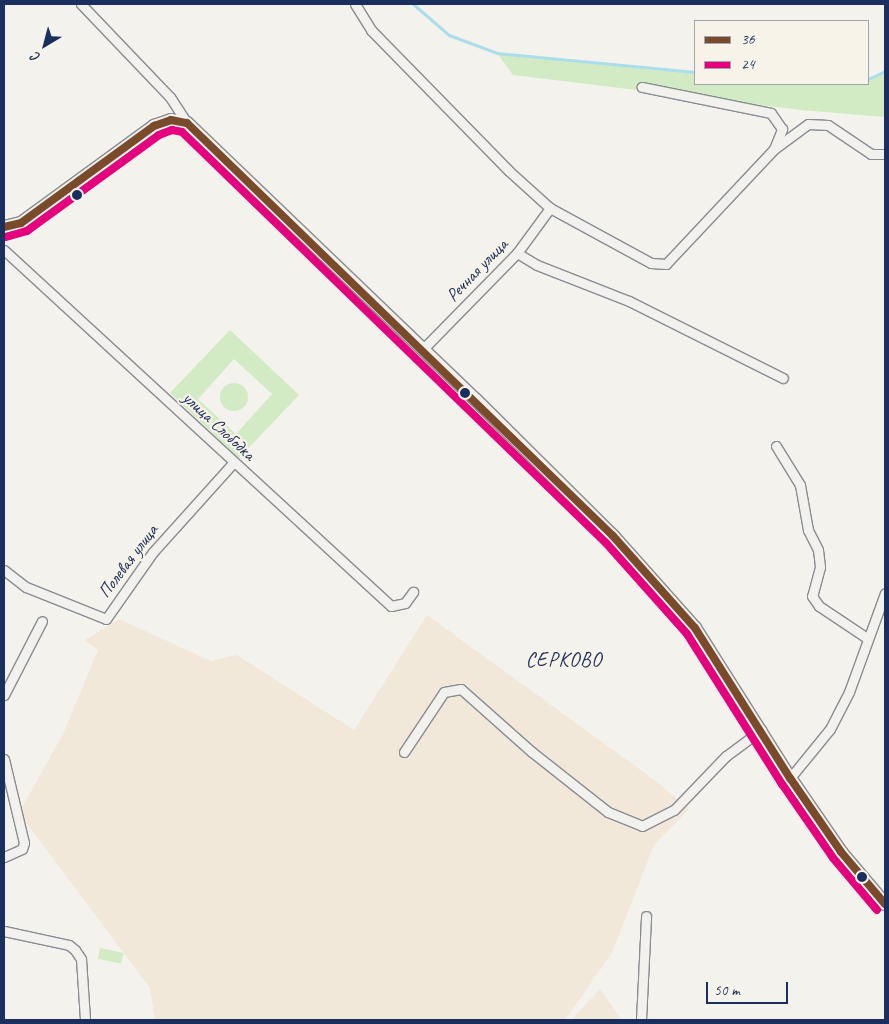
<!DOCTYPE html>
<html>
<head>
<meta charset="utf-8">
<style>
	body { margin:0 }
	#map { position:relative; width:889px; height:1024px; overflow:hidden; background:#f4f2ec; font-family:Caveat,sans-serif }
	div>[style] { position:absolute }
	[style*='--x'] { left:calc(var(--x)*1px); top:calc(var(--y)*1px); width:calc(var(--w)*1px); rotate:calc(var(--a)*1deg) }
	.built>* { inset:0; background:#f1e8da }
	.green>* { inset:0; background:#d2ebc4; transform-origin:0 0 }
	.round { border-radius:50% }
	.stream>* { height:3px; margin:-1.5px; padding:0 1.5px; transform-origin:1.5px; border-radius:1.5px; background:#aadeeb }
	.roads { filter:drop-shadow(1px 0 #898c92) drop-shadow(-1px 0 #898c92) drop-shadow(0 1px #898c92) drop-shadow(0 -1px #898c92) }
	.street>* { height:9px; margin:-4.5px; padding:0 4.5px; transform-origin:4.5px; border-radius:4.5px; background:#f2f1ed }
	.secondary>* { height:12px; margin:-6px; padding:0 6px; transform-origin:6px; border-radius:6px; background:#f2f1ed }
	.bus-1>* { height:8px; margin:-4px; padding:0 4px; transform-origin:4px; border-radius:4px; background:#7a4b2a }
	.bus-2>* { height:8px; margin:-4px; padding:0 4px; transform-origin:4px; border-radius:4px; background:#e5007d }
	.dots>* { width:14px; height:14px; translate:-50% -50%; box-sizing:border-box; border:2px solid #f7f3e8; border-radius:50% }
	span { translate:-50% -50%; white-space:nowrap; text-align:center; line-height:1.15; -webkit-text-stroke:4.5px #f7f3e8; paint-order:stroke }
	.street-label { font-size:18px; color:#1b2f5e }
	.quarter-label { font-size:20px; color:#1b2f5e; letter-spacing:1px }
	.frame { position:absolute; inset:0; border:5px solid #1b2f5e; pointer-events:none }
	.legend { position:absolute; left:694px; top:20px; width:175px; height:65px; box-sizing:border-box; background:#f7f3e8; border:1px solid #9fa5b1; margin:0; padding:6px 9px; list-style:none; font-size:15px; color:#1b2f5e }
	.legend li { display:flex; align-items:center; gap:10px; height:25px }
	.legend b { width:25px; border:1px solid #9fa5b1 }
	.north { position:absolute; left:20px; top:20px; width:50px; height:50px; -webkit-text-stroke:4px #f7f3e8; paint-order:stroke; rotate:217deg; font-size:14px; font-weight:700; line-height:20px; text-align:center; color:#1b2f5e }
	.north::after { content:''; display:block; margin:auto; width:18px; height:22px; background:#1b2f5e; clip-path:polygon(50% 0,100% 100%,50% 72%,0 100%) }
	.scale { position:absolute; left:706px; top:982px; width:82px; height:22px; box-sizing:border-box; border:2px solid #1b2f5e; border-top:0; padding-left:6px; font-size:15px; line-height:18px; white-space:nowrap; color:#1b2f5e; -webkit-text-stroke:4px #f7f3e8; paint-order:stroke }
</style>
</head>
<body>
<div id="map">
	<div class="built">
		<i style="clip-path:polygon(427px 615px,657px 782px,689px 809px,654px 845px,612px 953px,565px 1020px,155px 1020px,150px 988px,19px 813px,63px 734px,98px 650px,85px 640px,119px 619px,211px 661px,237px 655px,354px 730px)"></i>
		<i style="clip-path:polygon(600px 989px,622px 1020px,571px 1020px)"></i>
	</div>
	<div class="green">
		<i style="clip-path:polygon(497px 53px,695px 72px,695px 84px,868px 84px,868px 79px,885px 71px,885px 117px,801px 110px,513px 75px)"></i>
		<i style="clip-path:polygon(evenodd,230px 330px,299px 395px,239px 458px,170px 393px,230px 330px,234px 359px,272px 394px,236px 434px,198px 399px,234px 359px)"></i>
		<i class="round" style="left:220px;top:383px;width:28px;height:28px"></i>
		<i style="left:100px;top:948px;width:24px;height:11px;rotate:12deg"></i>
	</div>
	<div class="stream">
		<i style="--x:413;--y:4;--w:48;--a:40.7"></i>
		<i style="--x:449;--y:35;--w:51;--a:20.6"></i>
		<i style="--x:497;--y:53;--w:199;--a:5.5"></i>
		<i style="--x:868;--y:79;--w:19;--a:-25"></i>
	</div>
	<div class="roads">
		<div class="street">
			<i style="--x:81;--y:4;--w:129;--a:46.3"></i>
			<i style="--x:170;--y:97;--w:31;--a:57"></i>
			<i style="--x:355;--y:4;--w:31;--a:58"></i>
			<i style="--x:371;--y:30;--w:197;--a:45.6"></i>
			<i style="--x:509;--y:171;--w:55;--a:42.1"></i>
			<i style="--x:550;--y:208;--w:115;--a:28.6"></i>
			<i style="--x:651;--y:263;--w:15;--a:4"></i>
			<i style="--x:666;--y:264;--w:158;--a:-46.8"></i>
			<i style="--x:774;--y:149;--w:22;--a:-68"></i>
			<i style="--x:782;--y:129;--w:19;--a:-125"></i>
			<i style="--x:771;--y:113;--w:132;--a:-168.6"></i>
			<i style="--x:774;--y:149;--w:42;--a:-36.3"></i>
			<i style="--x:808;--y:124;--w:20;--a:3"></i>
			<i style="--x:828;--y:125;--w:52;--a:34"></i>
			<i style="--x:871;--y:154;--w:14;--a:0"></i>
			<i style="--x:4;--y:250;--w:526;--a:42.61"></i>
			<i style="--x:391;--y:606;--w:14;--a:-12"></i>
			<i style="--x:405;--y:603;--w:14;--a:-54"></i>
			<i style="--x:517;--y:253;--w:23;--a:31"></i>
			<i style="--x:537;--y:265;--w:99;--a:21.4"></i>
			<i style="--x:629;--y:301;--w:172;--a:26.6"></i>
			<i style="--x:422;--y:350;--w:136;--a:-45.6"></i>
			<i style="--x:517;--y:253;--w:56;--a:-53.7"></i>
			<i style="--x:776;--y:446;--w:46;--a:58.4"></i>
			<i style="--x:800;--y:485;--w:46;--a:79.9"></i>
			<i style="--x:808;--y:530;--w:22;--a:63"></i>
			<i style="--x:818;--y:550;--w:17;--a:83"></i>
			<i style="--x:820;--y:567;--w:30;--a:105"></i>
			<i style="--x:812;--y:596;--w:12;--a:55"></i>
			<i style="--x:819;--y:606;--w:58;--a:33.7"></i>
			<i style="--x:4;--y:570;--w:28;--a:38"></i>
			<i style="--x:26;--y:587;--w:86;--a:21.8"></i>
			<i style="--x:106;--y:619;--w:82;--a:-55"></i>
			<i style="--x:153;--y:552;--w:121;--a:-48"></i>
			<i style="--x:4;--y:695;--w:83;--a:-62.8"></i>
			<i style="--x:404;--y:752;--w:72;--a:-56.3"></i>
			<i style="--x:444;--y:692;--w:17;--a:-10"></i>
			<i style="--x:461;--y:689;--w:95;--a:41.6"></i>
			<i style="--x:532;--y:752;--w:97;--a:38.3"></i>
			<i style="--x:608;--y:812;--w:37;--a:22"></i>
			<i style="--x:642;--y:826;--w:36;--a:-27"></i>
			<i style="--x:674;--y:810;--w:75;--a:-46.1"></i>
			<i style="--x:726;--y:756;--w:44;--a:-36.6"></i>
			<i style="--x:4;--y:759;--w:86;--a:76.6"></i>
			<i style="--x:24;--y:843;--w:6;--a:108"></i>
			<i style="--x:22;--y:849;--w:20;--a:156"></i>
			<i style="--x:790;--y:778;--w:63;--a:-50.8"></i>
			<i style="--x:830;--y:729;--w:42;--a:-62.8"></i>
			<i style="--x:849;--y:692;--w:105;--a:-70"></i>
			<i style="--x:4;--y:931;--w:66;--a:12.2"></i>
			<i style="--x:69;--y:945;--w:8;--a:40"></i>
			<i style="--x:75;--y:950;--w:11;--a:56"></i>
			<i style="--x:81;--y:959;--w:61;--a:86.2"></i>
			<i style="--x:641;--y:1020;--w:104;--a:-87.2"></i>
		</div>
		<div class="secondary">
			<i style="--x:4;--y:227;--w:17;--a:-13"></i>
			<i style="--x:21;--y:223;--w:165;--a:-36.1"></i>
			<i style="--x:154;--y:126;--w:18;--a:-19"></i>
			<i style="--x:171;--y:120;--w:16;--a:11"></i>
			<i style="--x:187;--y:123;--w:400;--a:43.8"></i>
			<i style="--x:476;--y:400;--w:193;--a:44.8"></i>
			<i style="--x:613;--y:536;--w:123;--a:48.3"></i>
			<i style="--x:695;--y:628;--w:178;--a:57.7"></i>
			<i style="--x:790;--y:778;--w:90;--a:55.4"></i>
			<i style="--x:841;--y:852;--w:68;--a:49.8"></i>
		</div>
	</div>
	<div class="bus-1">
		<i style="--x:4;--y:227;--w:17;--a:-13"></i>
		<i style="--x:21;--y:223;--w:165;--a:-36.1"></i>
		<i style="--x:154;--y:126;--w:18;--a:-19"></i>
		<i style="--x:171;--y:120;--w:16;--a:11"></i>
		<i style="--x:187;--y:123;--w:593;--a:44.11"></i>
		<i style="--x:613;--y:536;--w:123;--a:48.3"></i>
		<i style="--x:695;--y:628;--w:178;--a:57.7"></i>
		<i style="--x:790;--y:778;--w:90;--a:55.4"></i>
		<i style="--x:841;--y:852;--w:68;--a:49.8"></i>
	</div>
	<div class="bus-2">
		<i style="--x:6;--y:237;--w:22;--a:-16"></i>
		<i style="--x:27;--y:231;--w:163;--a:-36"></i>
		<i style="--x:159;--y:135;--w:14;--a:-21"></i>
		<i style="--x:172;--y:130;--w:10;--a:11"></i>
		<i style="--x:182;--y:132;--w:591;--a:44.11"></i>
		<i style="--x:606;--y:543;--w:122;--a:48.3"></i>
		<i style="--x:687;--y:634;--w:178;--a:57.7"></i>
		<i style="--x:782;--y:784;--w:90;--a:55.4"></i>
		<i style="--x:833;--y:858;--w:68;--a:49.8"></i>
	</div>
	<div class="dots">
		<i style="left:77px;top:195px;background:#1b2f5e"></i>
		<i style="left:465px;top:393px;background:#1b2f5e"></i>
		<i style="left:862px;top:877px;background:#1b2f5e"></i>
	</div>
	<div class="street-label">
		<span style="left:477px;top:270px;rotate:-46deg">Речная улица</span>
		<span style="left:219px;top:426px;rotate:43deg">улица Слободка</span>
		<span style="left:128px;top:561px;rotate:-53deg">Полевая улица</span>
	</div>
	<div class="quarter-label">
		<span style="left:564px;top:659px">СЕРКОВО</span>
	</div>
	<div class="frame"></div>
	<ul class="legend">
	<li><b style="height:6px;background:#7a4b2a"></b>36</li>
	<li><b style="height:6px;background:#e5007d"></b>24</li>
	</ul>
	<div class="north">С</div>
	<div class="scale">50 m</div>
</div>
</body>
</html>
